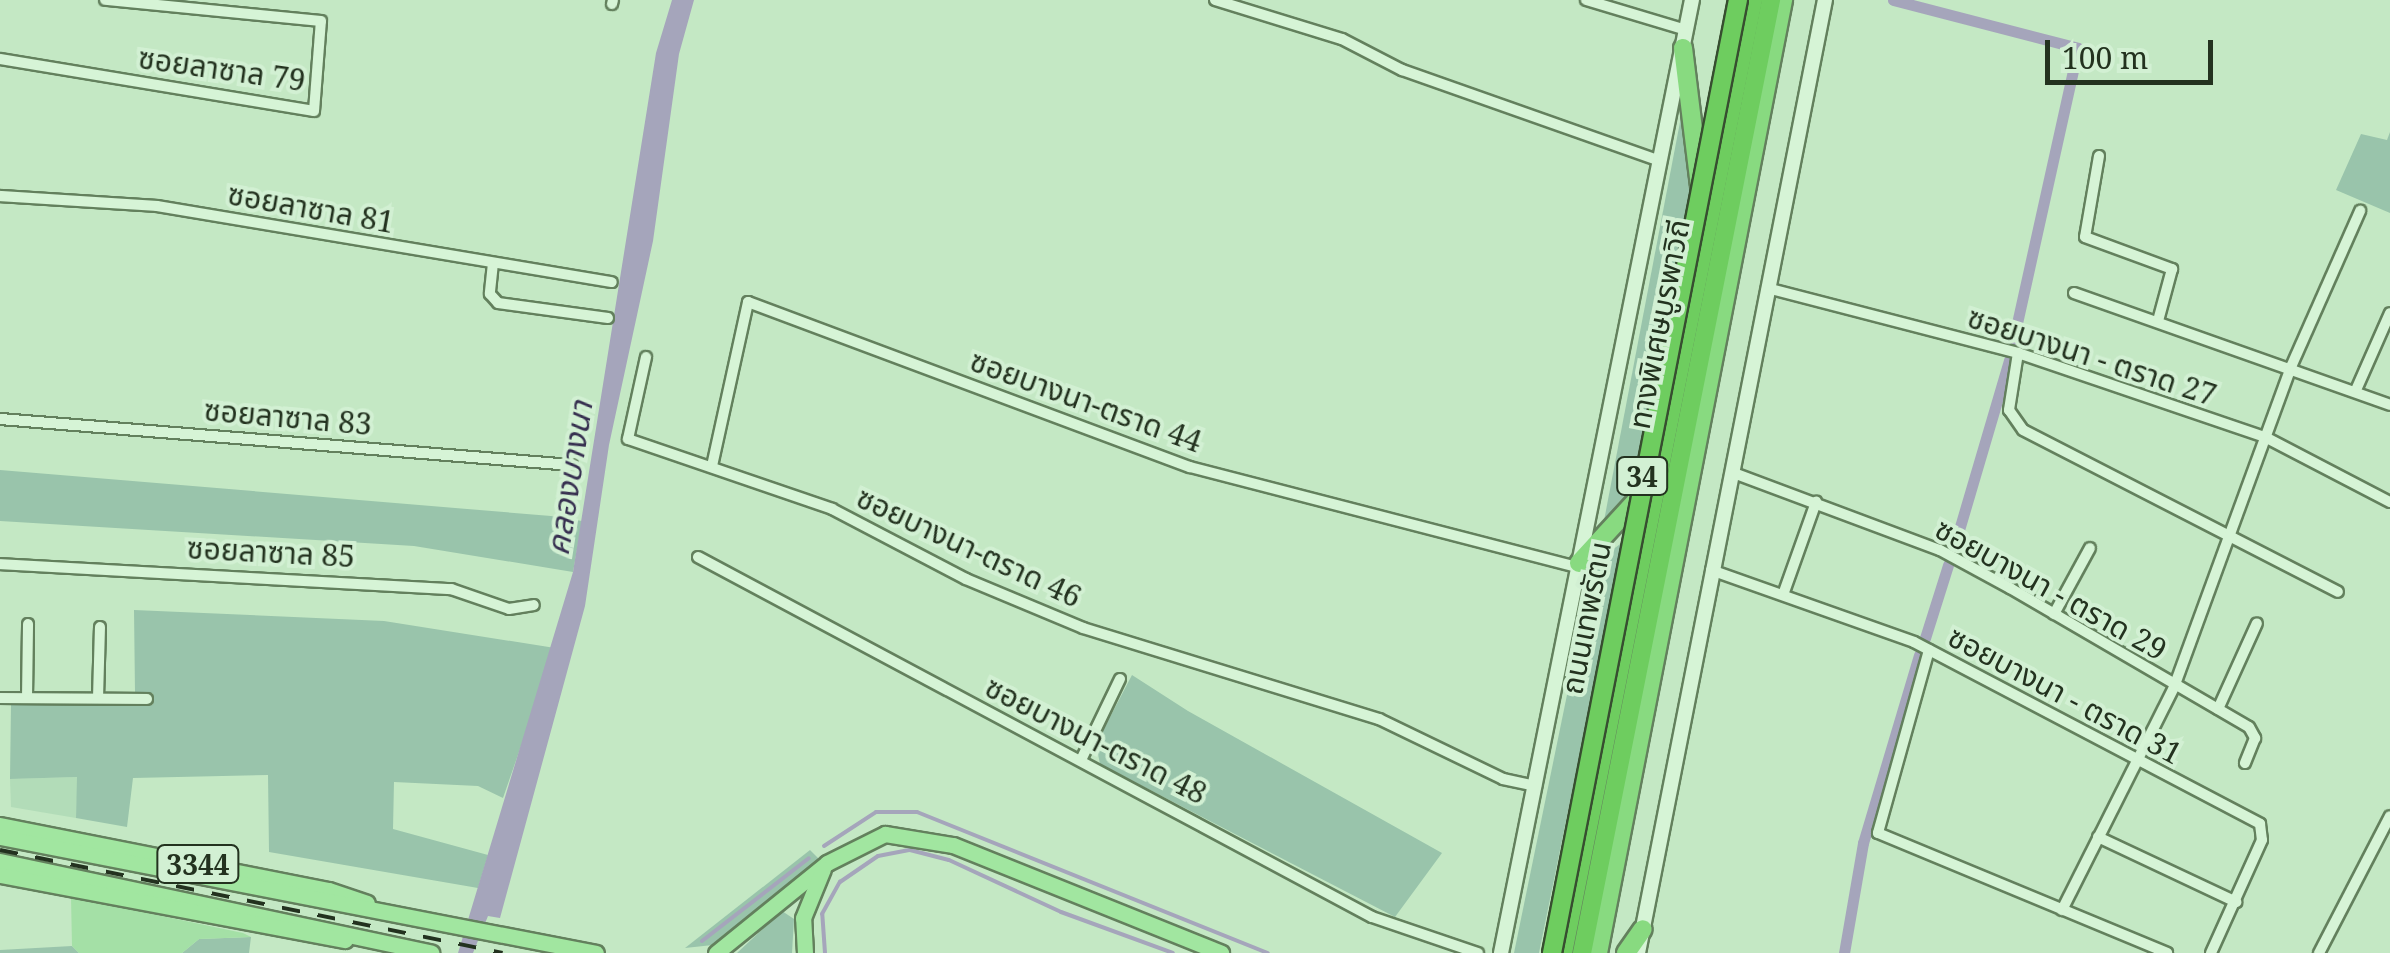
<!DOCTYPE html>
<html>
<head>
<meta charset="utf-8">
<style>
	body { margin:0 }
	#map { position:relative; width:2390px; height:953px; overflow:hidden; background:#c4e8c4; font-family:"Noto Serif","Noto Sans Thai",serif }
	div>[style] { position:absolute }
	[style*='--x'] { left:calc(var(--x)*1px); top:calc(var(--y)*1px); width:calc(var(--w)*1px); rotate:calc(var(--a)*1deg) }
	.farmland>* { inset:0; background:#b2dcb8 }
	.green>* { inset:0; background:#99c4ab }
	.sand>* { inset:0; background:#a4e0a6 }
	.water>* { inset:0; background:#a5a5bb }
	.stream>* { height:4px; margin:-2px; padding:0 2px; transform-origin:2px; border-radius:2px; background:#a5a5bb }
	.canal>* { height:11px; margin:-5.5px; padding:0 5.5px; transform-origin:5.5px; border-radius:5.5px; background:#a5a5bb }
	.roads { filter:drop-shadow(2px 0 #63805d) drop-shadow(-2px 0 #63805d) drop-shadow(0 2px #63805d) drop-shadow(0 -2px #63805d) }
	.minor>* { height:10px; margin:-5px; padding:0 5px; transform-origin:5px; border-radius:5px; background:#d6f4d6 }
	.secondary>* { height:14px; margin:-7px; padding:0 7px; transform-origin:7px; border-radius:7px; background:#d6f4d6 }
	.primary>* { height:15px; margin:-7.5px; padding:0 7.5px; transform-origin:7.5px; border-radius:7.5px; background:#a1e6a0 }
	.trunk>* { height:18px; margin:-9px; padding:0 9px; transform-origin:9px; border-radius:9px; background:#88da80 }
	.motorway>* { height:18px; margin:-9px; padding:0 9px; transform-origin:9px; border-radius:9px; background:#6ecd5f }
	.rail>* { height:4px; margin-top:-2px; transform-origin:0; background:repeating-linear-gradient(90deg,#23321f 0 18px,transparent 0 36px) }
	.bridges { filter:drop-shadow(2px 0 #374e30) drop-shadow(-2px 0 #374e30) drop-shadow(0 2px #374e30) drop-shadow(0 -2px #374e30) }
	.motorway-bridge>* { height:18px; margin:-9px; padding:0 9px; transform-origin:9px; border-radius:9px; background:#6ecd5f }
	span { translate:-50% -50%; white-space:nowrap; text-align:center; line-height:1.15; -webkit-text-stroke:8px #d2f0d3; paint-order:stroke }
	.shield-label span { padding:2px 8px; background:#d2f0d3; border:2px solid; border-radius:8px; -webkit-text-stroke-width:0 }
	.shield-label { font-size:28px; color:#23321f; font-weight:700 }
	.street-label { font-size:30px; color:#23321f }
	.water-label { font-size:32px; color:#373050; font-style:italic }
	.scale { position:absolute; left:2045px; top:40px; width:168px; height:45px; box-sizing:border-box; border:5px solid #23321f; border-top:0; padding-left:12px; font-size:30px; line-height:35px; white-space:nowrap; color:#23321f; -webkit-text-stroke:8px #d2f0d3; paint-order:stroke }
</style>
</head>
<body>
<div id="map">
	<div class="farmland">
		<i style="clip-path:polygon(78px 777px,76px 818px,11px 807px,10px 779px)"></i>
	</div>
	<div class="green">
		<i style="clip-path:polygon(1684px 101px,1696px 189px,1630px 503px,1603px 526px)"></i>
		<i style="clip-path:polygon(2390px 132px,2390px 213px,2336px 190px,2361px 134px,2387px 140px)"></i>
		<i style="clip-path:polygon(0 470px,551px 516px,582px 521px,573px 572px,414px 546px,0 521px)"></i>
		<i style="clip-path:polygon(1623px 542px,1539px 953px,1514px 953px,1591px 578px,1597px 561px)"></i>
		<i style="clip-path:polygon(134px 610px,384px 621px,555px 648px,503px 798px,478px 786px,394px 782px,393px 829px,488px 855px,478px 888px,269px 852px,268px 775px,133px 778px,127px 827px,76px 818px,77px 777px,10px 779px,11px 704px,153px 705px,153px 693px,135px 693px)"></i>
		<i style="clip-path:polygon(1132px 675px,1188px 711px,1442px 853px,1395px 917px,1100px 764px,1096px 744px)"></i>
		<i style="clip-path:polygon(810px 850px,821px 861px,722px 944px,685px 948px)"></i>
		<i style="clip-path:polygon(782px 911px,794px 919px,792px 953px,737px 953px)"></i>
		<i style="clip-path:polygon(251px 937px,249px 953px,182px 953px,199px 939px)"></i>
		<i style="clip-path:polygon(72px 946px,79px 953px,0 953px,0 950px)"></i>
	</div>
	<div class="sand">
		<i style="clip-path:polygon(71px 897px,243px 933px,251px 937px,199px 939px,182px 953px,79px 953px,72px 946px)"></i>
	</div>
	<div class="water">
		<i style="clip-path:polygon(672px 0,694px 0,679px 54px,653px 241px,609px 445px,585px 606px,500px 918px,488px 916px,473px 953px,458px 953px,573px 572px,656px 53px)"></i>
	</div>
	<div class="stream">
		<i style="--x:824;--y:846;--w:62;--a:-33.2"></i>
		<i style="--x:876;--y:812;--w:41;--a:0"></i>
		<i style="--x:917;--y:812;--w:378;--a:21.9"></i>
		<i style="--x:702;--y:941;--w:135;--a:-37.8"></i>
		<i style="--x:825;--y:953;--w:39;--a:-94"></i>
		<i style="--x:822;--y:914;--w:37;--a:-61"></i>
		<i style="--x:840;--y:882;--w:46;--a:-34.4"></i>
		<i style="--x:878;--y:856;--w:33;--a:-11"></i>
		<i style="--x:910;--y:850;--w:40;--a:14.4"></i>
		<i style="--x:949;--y:860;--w:123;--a:24.9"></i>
		<i style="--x:1061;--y:912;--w:119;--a:20.1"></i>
	</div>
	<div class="canal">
		<i style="--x:1893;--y:0;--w:191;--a:14.5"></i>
		<i style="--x:2078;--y:48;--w:301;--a:102.5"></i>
		<i style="--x:1954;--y:547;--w:195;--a:-73.6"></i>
		<i style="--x:1925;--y:638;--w:77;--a:-72.5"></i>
		<i style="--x:1844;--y:953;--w:112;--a:-80.2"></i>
		<i style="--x:1863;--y:843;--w:196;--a:-73.4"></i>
	</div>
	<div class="roads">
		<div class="minor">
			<i style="--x:1215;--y:0;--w:133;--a:17.1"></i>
			<i style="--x:1342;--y:39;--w:68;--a:27.3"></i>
			<i style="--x:1402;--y:70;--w:274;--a:19.4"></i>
			<i style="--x:1586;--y:0;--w:104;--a:16.7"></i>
			<i style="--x:612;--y:4;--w:4;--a:-76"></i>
			<i style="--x:0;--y:59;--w:318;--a:9.4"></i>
			<i style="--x:314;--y:111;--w:90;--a:-85.6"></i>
			<i style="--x:321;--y:21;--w:217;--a:-174.4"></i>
			<i style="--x:2099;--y:156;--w:82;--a:99.8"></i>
			<i style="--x:2085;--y:237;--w:93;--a:20.2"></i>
			<i style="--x:2172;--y:269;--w:54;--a:105.1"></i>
			<i style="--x:0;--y:196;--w:157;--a:3.6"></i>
			<i style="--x:157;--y:206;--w:461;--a:9.5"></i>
			<i style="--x:493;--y:263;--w:31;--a:96"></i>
			<i style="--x:490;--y:294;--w:12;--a:48"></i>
			<i style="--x:498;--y:303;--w:111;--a:7.8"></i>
			<i style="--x:1767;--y:288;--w:259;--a:14.5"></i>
			<i style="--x:2018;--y:353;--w:261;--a:18.8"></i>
			<i style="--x:2265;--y:437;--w:141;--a:27.5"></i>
			<i style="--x:2074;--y:293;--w:335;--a:19.5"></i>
			<i style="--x:2018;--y:353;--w:58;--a:99"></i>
			<i style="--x:2009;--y:410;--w:24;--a:55"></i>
			<i style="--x:2023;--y:430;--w:354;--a:27.2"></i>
			<i style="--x:646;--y:357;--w:84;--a:102.4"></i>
			<i style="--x:628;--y:439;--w:216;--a:18.9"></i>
			<i style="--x:832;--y:509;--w:151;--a:27.6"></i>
			<i style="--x:966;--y:579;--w:127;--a:22.7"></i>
			<i style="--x:1083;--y:628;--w:310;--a:17.1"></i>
			<i style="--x:1379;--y:719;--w:138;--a:25.8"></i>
			<i style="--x:1503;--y:779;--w:34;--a:12"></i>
			<i style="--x:2356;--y:390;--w:84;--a:-66.2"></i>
			<i style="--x:0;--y:419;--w:574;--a:4.6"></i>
			<i style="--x:712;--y:466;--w:168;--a:-77.6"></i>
			<i style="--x:748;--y:302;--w:472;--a:20.5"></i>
			<i style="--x:1190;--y:467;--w:401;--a:14.5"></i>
			<i style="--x:1731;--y:472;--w:223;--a:20.5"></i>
			<i style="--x:1940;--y:550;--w:80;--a:28.5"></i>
			<i style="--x:2010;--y:588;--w:276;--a:30.2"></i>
			<i style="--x:2249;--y:727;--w:13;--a:61"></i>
			<i style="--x:2255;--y:738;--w:27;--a:112"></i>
			<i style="--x:698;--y:557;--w:764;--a:28.11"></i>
			<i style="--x:1372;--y:917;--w:112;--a:18.8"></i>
			<i style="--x:0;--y:564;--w:452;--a:3.2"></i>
			<i style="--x:451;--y:589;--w:61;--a:19"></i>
			<i style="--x:509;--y:609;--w:25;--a:-9"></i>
			<i style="--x:1711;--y:570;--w:215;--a:19.5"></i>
			<i style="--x:1914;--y:642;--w:391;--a:27.7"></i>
			<i style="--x:2260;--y:824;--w:16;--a:83"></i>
			<i style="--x:2262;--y:840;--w:124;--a:114.3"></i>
			<i style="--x:1784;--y:592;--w:96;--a:-70.4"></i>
			<i style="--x:2054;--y:614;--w:75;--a:-61.4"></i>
			<i style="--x:1929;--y:650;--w:190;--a:105.6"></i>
			<i style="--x:1878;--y:833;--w:313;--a:22.5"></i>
			<i style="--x:0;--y:698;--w:147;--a:0.4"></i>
			<i style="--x:27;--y:698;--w:74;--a:-89.2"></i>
			<i style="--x:98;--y:698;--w:71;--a:-88.4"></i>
			<i style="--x:2218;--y:709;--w:94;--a:-65.6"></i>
			<i style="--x:1081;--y:760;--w:90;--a:-64.3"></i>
			<i style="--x:2098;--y:837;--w:153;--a:25.2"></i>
			<i style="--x:2062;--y:910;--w:250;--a:-63.3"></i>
			<i style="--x:2174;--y:687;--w:341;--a:-69.9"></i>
			<i style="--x:2291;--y:367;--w:171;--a:-66.1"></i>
			<i style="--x:2319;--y:953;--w:154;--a:-62.6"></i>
		</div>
		<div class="secondary">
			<i style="--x:1501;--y:953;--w:972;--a:-78.67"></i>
			<i style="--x:1638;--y:953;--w:971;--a:-78.9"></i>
		</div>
		<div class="primary">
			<i style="--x:0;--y:825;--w:335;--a:11.2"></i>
			<i style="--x:329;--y:890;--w:40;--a:18.9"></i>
			<i style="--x:0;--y:837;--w:607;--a:11.01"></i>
			<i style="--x:0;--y:861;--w:441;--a:12"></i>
			<i style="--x:0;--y:875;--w:351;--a:10.7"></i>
			<i style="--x:716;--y:953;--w:143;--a:-39"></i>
			<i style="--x:827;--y:863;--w:65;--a:-26.6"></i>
			<i style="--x:885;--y:834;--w:69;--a:9.2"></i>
			<i style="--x:953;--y:845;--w:289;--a:21.9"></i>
			<i style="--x:805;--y:953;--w:35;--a:-93"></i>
			<i style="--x:803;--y:918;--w:53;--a:-67.8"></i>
		</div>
		<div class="trunk">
			<i style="--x:1683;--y:48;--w:139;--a:83"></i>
			<i style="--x:1579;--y:563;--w:86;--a:-47.4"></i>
			<i style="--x:1598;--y:953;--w:971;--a:-79.01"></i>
			<i style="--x:1626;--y:953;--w:29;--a:-55"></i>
		</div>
		<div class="motorway">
			<i style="--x:1563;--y:953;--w:972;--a:-78.72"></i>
			<i style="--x:1582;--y:953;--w:972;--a:-78.78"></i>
		</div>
	</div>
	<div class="rail">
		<i style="--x:0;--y:850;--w:513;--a:11.57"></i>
	</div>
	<div class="bridges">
		<div class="motorway-bridge">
			<i style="--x:1552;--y:953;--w:971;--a:-78.96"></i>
		</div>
	</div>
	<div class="shield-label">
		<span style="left:1642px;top:476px">34</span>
		<span style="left:198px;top:864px">3344</span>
	</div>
	<div class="street-label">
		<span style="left:222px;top:69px;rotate:8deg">ซอยลาซาล 79</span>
		<span style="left:311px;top:208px;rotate:10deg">ซอยลาซาล 81</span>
		<span style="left:1659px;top:324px;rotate:-79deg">ทางพิเศษบูรพาวิถี</span>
		<span style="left:2092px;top:356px;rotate:18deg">ซอยบางนา - ตราด 27</span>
		<span style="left:1086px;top:401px;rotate:20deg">ซอยบางนา-ตราด 44</span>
		<span style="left:288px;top:417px;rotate:5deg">ซอยลาซาล 83</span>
		<span style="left:969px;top:547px;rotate:25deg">ซอยบางนา-ตราด 46</span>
		<span style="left:271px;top:552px;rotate:3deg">ซอยลาซาล 85</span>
		<span style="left:2051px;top:589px;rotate:29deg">ซอยบางนา - ตราด 29</span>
		<span style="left:1586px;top:618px;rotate:-79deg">ถนนเทพรัตน</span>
		<span style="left:2065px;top:695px;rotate:28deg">ซอยบางนา - ตราด 31</span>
		<span style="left:1096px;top:740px;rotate:27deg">ซอยบางนา-ตราด 48</span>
	</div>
	<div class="water-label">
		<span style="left:569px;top:478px;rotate:-81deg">คลองบางนา</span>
	</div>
	<div class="scale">100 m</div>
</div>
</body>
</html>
